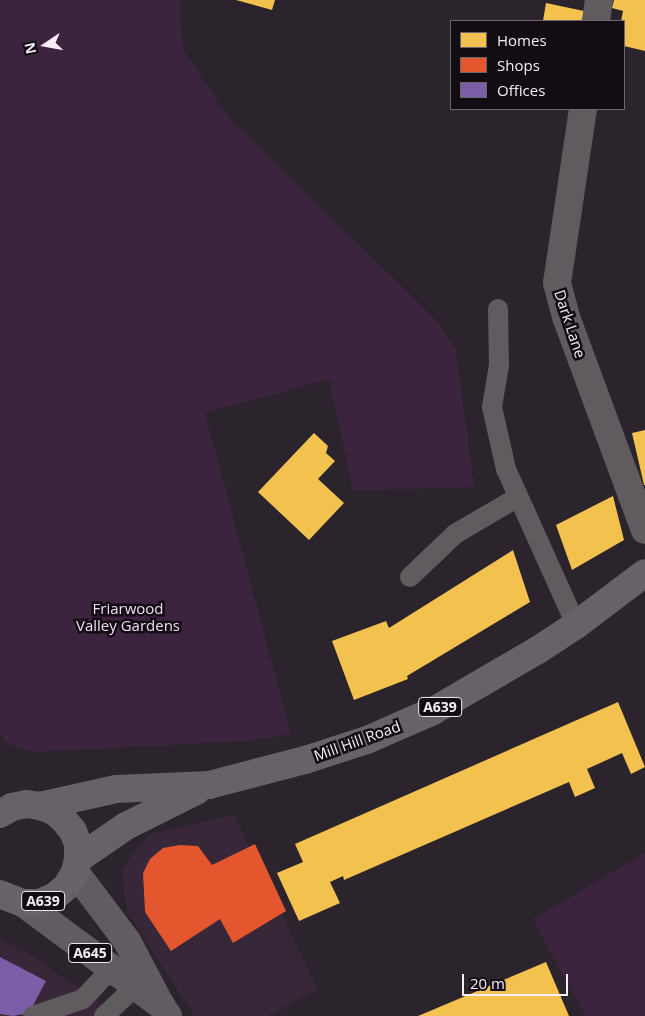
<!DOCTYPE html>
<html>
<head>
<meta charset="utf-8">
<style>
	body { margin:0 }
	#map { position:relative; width:645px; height:1016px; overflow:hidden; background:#2b242c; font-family:"Open Sans",sans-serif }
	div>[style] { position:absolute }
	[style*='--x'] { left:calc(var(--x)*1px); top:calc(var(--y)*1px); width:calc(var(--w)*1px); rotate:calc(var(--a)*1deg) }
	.built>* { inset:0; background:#382639 }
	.green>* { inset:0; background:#3c243f }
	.homes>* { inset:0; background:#f2c14e }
	.shops>* { inset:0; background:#e4572e }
	.offices>* { inset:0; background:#7b5ea7 }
	.lane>* { height:20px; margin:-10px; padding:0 10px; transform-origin:10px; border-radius:10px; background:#5f5b5f }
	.street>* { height:28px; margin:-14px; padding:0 14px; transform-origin:14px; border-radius:14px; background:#5f5b5f }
	.primary>* { height:28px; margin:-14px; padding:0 14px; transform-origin:14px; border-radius:14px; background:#615b62 }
	.highway>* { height:28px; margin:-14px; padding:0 14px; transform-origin:14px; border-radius:14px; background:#676268 }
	span { translate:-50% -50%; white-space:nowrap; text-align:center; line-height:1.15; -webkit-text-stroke:5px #120c13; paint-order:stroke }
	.shield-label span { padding:1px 4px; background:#120c13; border:1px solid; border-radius:4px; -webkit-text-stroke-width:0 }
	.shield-label { font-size:14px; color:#f6ecf6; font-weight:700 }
	.street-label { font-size:15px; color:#f6ecf6 }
	.park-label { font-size:15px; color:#f5d8f8 }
	.legend { position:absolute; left:450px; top:20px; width:175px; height:90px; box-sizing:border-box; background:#120c13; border:1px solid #6d666e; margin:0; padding:6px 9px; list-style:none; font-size:15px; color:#f6ecf6 }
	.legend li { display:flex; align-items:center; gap:10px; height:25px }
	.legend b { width:25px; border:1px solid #6d666e }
	.north { position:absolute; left:20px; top:20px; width:50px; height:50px; -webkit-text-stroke:4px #120c13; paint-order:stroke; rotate:258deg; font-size:14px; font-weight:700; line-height:20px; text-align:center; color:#f6ecf6 }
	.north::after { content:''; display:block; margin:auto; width:18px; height:22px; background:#f6ecf6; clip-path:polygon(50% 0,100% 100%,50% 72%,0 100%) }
	.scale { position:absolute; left:462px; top:974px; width:106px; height:22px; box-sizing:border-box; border:2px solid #f6ecf6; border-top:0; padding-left:6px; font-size:15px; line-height:18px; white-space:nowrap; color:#f6ecf6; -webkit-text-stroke:4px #120c13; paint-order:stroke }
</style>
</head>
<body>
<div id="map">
	<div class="built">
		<i style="clip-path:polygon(233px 814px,318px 989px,268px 1016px,194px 1016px,127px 911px,122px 872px,135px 850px,151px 834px)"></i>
		<i style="clip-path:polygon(0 940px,26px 952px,119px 1016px,0 1016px)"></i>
	</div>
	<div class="green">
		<i style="clip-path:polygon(0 0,179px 0,183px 49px,228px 117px,437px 321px,456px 350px,474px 487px,353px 490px,329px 379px,205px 413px,291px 734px,244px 741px,32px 752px,6px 743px,0 731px)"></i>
		<i style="clip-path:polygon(645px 853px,645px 1016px,585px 1016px,533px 919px)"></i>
	</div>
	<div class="homes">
		<i style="clip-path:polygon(236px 0,275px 0,272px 10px)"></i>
		<i style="clip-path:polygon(614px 0,645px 0,645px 51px,624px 46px,624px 21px,621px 21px,623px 11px,612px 8px)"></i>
		<i style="clip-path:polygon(546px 3px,584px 11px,582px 21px,543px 21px)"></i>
		<i style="clip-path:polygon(645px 430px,645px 485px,644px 485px,632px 433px)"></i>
		<i style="clip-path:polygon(314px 433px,328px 446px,326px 453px,335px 461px,318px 479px,344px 503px,309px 540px,258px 492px)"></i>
		<i style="clip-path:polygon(613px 496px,624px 540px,572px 570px,556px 525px)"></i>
		<i style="clip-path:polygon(513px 550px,530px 602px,407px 676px,408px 679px,354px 700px,332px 641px,386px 621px,389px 628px)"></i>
		<i style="clip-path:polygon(618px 702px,645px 767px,631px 774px,622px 753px,587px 769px,595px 788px,575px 797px,569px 782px,344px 880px,343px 876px,330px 882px,340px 903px,299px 921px,277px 873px,303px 862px,295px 844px)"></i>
		<i style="clip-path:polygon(546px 962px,569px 1016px,418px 1016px)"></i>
	</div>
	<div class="shops">
		<i style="clip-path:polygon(255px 844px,286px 911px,233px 943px,220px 919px,171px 951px,145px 912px,143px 873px,150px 859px,163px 848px,180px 845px,198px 846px,212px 865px)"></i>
	</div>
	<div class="offices">
		<i style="clip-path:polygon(0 957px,46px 981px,29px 1013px,13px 1016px,0 1014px)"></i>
	</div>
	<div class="lane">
		<i style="--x:498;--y:309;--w:56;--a:89"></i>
		<i style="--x:499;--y:365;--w:43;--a:99.5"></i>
		<i style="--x:492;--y:407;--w:64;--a:77.3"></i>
		<i style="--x:506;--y:469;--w:171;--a:65.8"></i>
		<i style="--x:410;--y:577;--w:62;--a:-43.7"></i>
		<i style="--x:455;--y:534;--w:73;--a:-30.4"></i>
		<i style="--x:33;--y:1016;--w:53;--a:-18.8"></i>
		<i style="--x:83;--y:999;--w:41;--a:-47"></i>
		<i style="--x:104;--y:1016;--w:42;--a:-43.1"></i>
	</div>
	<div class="street">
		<i style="--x:596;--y:21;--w:21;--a:-82"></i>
		<i style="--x:583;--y:109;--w:176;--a:98.5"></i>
		<i style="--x:557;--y:283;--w:35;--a:75"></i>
		<i style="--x:566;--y:317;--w:227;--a:69.7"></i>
	</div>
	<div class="primary">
		<i style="--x:75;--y:872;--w:86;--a:53"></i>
		<i style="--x:127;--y:941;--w:69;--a:62.3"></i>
		<i style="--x:159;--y:1002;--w:17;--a:57"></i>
		<i style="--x:23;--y:903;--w:167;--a:36.5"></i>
	</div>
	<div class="highway">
		<i style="--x:40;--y:806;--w:78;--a:-12.6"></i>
		<i style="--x:116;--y:789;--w:93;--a:-2.5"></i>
		<i style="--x:209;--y:785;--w:99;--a:-14.6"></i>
		<i style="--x:305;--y:760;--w:65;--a:-17.9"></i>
		<i style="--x:367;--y:740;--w:72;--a:-23.7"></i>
		<i style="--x:433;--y:711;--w:121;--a:-30.2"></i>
		<i style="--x:538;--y:650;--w:45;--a:-33.3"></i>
		<i style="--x:576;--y:625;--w:86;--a:-37"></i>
		<i style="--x:0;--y:814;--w:14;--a:-30"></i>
		<i style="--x:12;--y:807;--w:14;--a:-12"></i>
		<i style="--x:26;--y:804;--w:14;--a:8"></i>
		<i style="--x:40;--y:806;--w:15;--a:20"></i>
		<i style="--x:54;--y:811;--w:13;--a:42"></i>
		<i style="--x:64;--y:820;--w:14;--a:51"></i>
		<i style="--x:73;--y:831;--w:14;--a:69"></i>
		<i style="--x:78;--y:844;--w:15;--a:90"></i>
		<i style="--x:78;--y:859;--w:13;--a:103"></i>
		<i style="--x:75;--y:872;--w:16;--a:120"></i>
		<i style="--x:67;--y:886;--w:17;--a:140"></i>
		<i style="--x:54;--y:897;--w:16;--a:158"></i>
		<i style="--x:39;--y:903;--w:16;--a:180"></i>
		<i style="--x:23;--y:903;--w:25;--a:-159"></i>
		<i style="--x:78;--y:859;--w:58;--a:-34.5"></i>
		<i style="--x:126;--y:826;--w:80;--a:-26.6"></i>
	</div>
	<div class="shield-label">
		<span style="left:440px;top:707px">A639</span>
		<span style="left:43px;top:901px">A639</span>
		<span style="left:90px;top:953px">A645</span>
	</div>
	<div class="street-label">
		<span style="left:570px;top:324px;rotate:72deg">Dark Lane</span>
		<span style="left:357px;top:741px;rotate:-20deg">Mill Hill Road</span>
	</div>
	<div class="park-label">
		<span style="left:128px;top:617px">Friarwood<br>Valley Gardens</span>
	</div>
	<ul class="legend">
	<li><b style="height:14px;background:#f2c14e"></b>Homes</li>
	<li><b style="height:14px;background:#e4572e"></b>Shops</li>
	<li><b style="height:14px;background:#7b5ea7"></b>Offices</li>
	</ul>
	<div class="north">N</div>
	<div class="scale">20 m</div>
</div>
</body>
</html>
